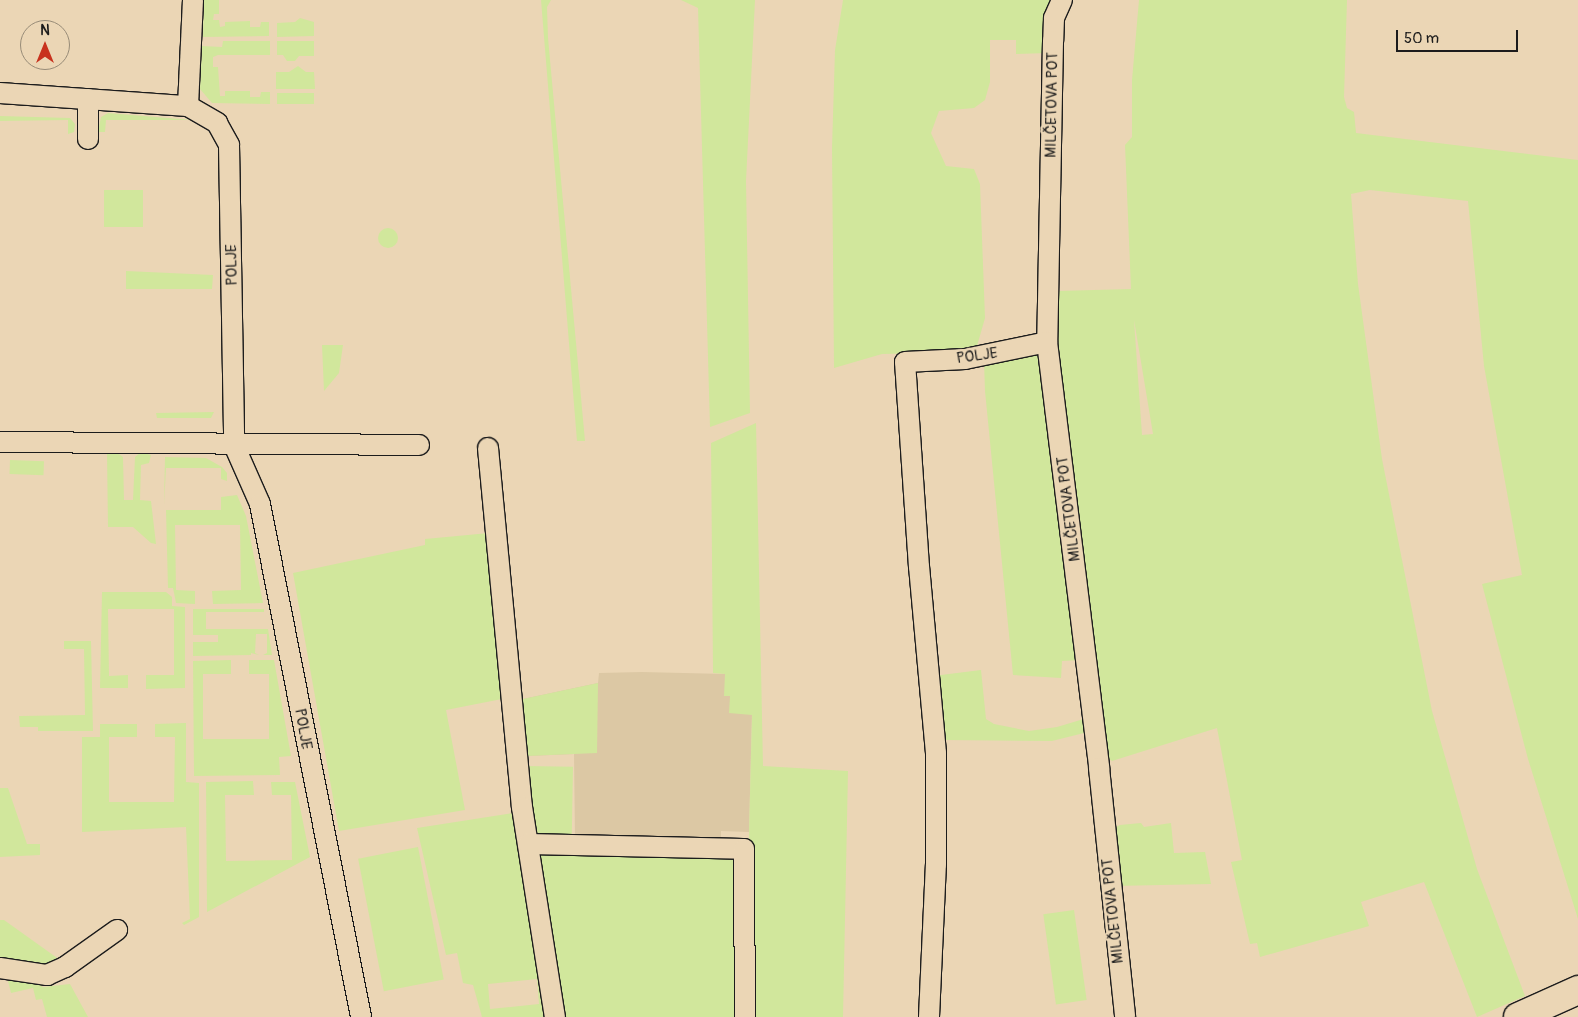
<!DOCTYPE html>
<html>
<head>
<meta charset="utf-8">
<style>
	body { margin:0 }
	#map { position:relative; width:1578px; height:1017px; overflow:hidden; background:#ebd6b5; font-family:Pangolin,sans-serif }
	div>[style] { position:absolute }
	[style*='--x'] { left:calc(var(--x)*1px); top:calc(var(--y)*1px); width:calc(var(--w)*1px); rotate:calc(var(--a)*1deg) }
	.built>* { inset:0; background:#dcc8a4 }
	.green>* { inset:0; background:#d1e79c; transform-origin:0 0 }
	.round { border-radius:50% }
	.roads { filter:drop-shadow(1px 0 #1c1c1c) drop-shadow(-1px 0 #1c1c1c) drop-shadow(0 1px #1c1c1c) drop-shadow(0 -1px #1c1c1c) }
	.minor>* { height:20px; margin:-10px; padding:0 10px; transform-origin:10px; border-radius:10px; background:#ebd6b5 }
	.secondary>* { height:28px; margin:-14px; padding:0 14px; transform-origin:14px; border-radius:14px; background:#ebd6b5 }
	span { translate:-50% -50%; white-space:nowrap; text-align:center; line-height:1.15; -webkit-text-stroke:4.5px #ebd6b5; paint-order:stroke }
	.street-label { font-size:15px; color:#1c1c1c }
	.north { position:absolute; left:20px; top:20px; width:50px; height:50px; box-sizing:border-box; background:#ebd6b5; border:1px solid #988c78; border-radius:50%; rotate:0deg; font-size:14px; font-weight:700; line-height:20px; text-align:center; color:#1c1c1c }
	.north::after { content:''; display:block; margin:auto; width:18px; height:22px; background:#c8321e; clip-path:polygon(50% 0,100% 100%,50% 72%,0 100%) }
	.scale { position:absolute; left:1396px; top:30px; width:122px; height:22px; box-sizing:border-box; border:2px solid #1c1c1c; border-top:0; padding-left:6px; font-size:15px; line-height:18px; white-space:nowrap; color:#1c1c1c; -webkit-text-stroke:4px #ebd6b5; paint-order:stroke }
</style>
</head>
<body>
<div id="map">
	<div class="built">
		<i style="clip-path:polygon(642px 672px,725px 674px,752px 714px,749px 832px,721px 831px,721px 840px,575px 839px,574px 754px,527px 756px,523px 699px,598px 683px,599px 673px)"></i>
	</div>
	<div class="green">
		<i style="clip-path:polygon(204px 0,219px 0,219px 14px,214px 14px,213px 20px,219px 20px,220px 27px,225px 26px,225px 22px,250px 21px,250px 27px,260px 27px,261px 22px,269px 22px,269px 36px,203px 37px)"></i>
		<i style="clip-path:polygon(541px 0,551px 0,547px 7px,548px 38px,585px 441px,577px 441px)"></i>
		<i style="clip-path:polygon(681px 0,755px 0,746px 181px,750px 413px,710px 427px,698px 8px)"></i>
		<i style="clip-path:polygon(843px 0,1053px 0,1048px 53px,1016px 54px,1016px 40px,990px 40px,990px 82px,985px 100px,974px 108px,939px 111px,931px 133px,946px 166px,974px 169px,980px 184px,985px 318px,977px 346px,970px 352px,882px 354px,834px 368px,832px 148px,835px 50px)"></i>
		<i style="clip-path:polygon(evenodd,1139px 0,1347px 0,1344px 97px,1347px 108px,1354px 112px,1356px 133px,1578px 160px,1578px 919px,1528px 759px,1482px 584px,1522px 575px,1484px 366px,1468px 201px,1370px 190px,1351px 194px,1358px 284px,1382px 459px,1432px 711px,1477px 869px,1525px 996px,1477px 1017px,1424px 882px,1361px 902px,1369px 926px,1260px 957px,1257px 943px,1250px 944px,1231px 862px,1242px 860px,1217px 728px,1112px 761px,1102px 754px,1054px 343px,1057px 291px,1131px 289px,1125px 145px,1132px 137px,1132px 80px,1139px 0,1134px 320px,1153px 434px,1142px 435px,1134px 320px)"></i>
		<i style="clip-path:polygon(300px 18px,314px 22px,314px 36px,277px 37px,277px 23px,295px 22px)"></i>
		<i style="clip-path:polygon(223px 41px,270px 41px,270px 55px,218px 55px,213px 57px,213px 67px,218px 67px,220px 96px,225px 96px,225px 91px,250px 91px,250px 97px,260px 97px,261px 92px,270px 92px,270px 104px,212px 103px,200px 89px,202px 46px,222px 47px)"></i>
		<i style="clip-path:polygon(277px 41px,314px 41px,314px 56px,299px 56px,295px 61px,287px 61px,283px 55px,277px 55px)"></i>
		<i style="clip-path:polygon(298px 66px,306px 72px,314px 72px,315px 89px,276px 89px,276px 72px,289px 72px)"></i>
		<i style="left:277px;top:93px;width:37px;height:11px"></i>
		<i style="clip-path:polygon(108px 113px,192px 120px,106px 120px,105px 132px,98px 132px,101px 117px)"></i>
		<i style="clip-path:polygon(0 116px,70px 118px,75px 124px,74px 132px,68px 134px,68px 120px,0 121px)"></i>
		<i style="left:104px;top:190px;width:39px;height:37px"></i>
		<i class="round" style="left:378px;top:228px;width:20px;height:20px"></i>
		<i style="clip-path:polygon(126px 271px,213px 275px,212px 289px,126px 289px)"></i>
		<i style="clip-path:polygon(322px 345px,343px 345px,339px 373px,324px 391px)"></i>
		<i style="clip-path:polygon(1038px 353px,1081px 660px,1062px 661px,1061px 678px,1013px 675px,985px 391px,984px 362px)"></i>
		<i style="clip-path:polygon(214px 412px,211px 418px,157px 418px,156px 413px)"></i>
		<i style="clip-path:polygon(756px 423px,763px 766px,848px 771px,843px 1017px,751px 1017px,749px 832px,752px 715px,729px 713px,730px 696px,724px 696px,725px 674px,713px 673px,711px 443px)"></i>
		<i style="clip-path:polygon(115px 451px,123px 457px,124px 500px,133px 500px,135px 457px,141px 452px,151px 455px,149px 463px,141px 465px,140px 500px,151px 501px,156px 544px,151px 543px,133px 527px,108px 527px,107px 453px)"></i>
		<i style="clip-path:polygon(165px 457px,206px 458px,222px 467px,227px 473px,227px 481px,221px 479px,221px 468px,166px 468px,164px 505px)"></i>
		<i style="left:10px;top:460px;width:34px;height:14px;rotate:2deg"></i>
		<i style="clip-path:polygon(237px 495px,246px 516px,263px 603px,213px 604px,212px 591px,241px 590px,240px 525px,175px 525px,176px 590px,195px 591px,195px 604px,176px 603px,173px 588px,168px 588px,166px 510px,221px 510px,221px 497px)"></i>
		<i style="clip-path:polygon(489px 533px,507px 698px,446px 710px,465px 810px,339px 831px,293px 573px,425px 545px,425px 539px)"></i>
		<i style="clip-path:polygon(102px 592px,166px 592px,172px 597px,172px 606px,185px 607px,185px 688px,146px 689px,146px 675px,174px 675px,174px 609px,108px 609px,109px 676px,128px 675px,128px 688px,100px 688px)"></i>
		<i style="clip-path:polygon(193px 609px,264px 609px,264px 612px,206px 612px,206px 629px,268px 629px,272px 655px,263px 655px,267px 653px,267px 634px,256px 634px,255px 653px,259px 655px,251px 653px,251px 655px,193px 656px,193px 642px,218px 642px,218px 635px,193px 635px)"></i>
		<i style="clip-path:polygon(64px 641px,91px 641px,93px 731px,38px 731px,38px 727px,20px 727px,19px 716px,85px 715px,84px 649px,64px 649px)"></i>
		<i style="clip-path:polygon(231px 660px,231px 674px,203px 674px,203px 739px,269px 739px,269px 674px,249px 674px,249px 660px,274px 660px,291px 756px,279px 757px,280px 775px,194px 776px,193px 661px)"></i>
		<i style="clip-path:polygon(981px 670px,986px 719px,994px 724px,1029px 731px,1057px 727px,1087px 718px,1088px 732px,1052px 741px,944px 740px,933px 676px)"></i>
		<i style="clip-path:polygon(598px 683px,597px 753px,527px 756px,523px 699px)"></i>
		<i style="clip-path:polygon(186px 723px,186px 782px,199px 783px,199px 917px,184px 925px,182px 923px,190px 919px,186px 827px,82px 832px,82px 737px,100px 737px,100px 724px,137px 724px,137px 737px,109px 737px,109px 802px,174px 802px,175px 737px,155px 737px,155px 724px)"></i>
		<i style="left:525px;top:766px;width:48px;height:74px;rotate:1deg"></i>
		<i style="clip-path:polygon(253px 781px,254px 795px,225px 795px,226px 861px,292px 860px,291px 795px,272px 795px,271px 782px,295px 782px,310px 857px,207px 912px,206px 782px)"></i>
		<i style="clip-path:polygon(0 788px,8px 788px,27px 844px,40px 844px,40px 855px,0 857px)"></i>
		<i style="clip-path:polygon(evenodd,519px 812px,549px 1017px,482px 1017px,473px 985px,463px 983px,457px 953px,446px 955px,417px 828px,519px 812px,537px 979px,539px 1004px,490px 1009px,488px 984px,537px 979px)"></i>
		<i style="clip-path:polygon(1141px 823px,1144px 827px,1171px 823px,1174px 853px,1205px 852px,1211px 884px,1113px 886px,1110px 830px,1120px 825px)"></i>
		<i style="left:418px;top:847px;width:135px;height:61px;rotate:79deg"></i>
		<i style="clip-path:polygon(536px 849px,736px 855px,739px 1017px,560px 1017px)"></i>
		<i style="left:1074px;top:910px;width:91px;height:31px;rotate:82deg"></i>
		<i style="clip-path:polygon(0 920px,4px 920px,60px 960px,44px 967px,0 962px)"></i>
		<i style="clip-path:polygon(7px 977px,34px 981px,43px 987px,70px 984px,88px 1017px,47px 1017px,42px 999px,36px 1000px,33px 988px,11px 993px)"></i>
	</div>
	<div class="roads">
		<div class="minor">
			<i style="--x:1062;--y:0;--w:20;--a:114"></i>
			<i style="--x:1054;--y:18;--w:23;--a:92"></i>
			<i style="--x:1053;--y:41;--w:301;--a:91.1"></i>
			<i style="--x:1047;--y:342;--w:429;--a:83"></i>
			<i style="--x:1099;--y:768;--w:250;--a:84"></i>
			<i style="--x:0;--y:93;--w:188;--a:4"></i>
			<i style="--x:188;--y:106;--w:34;--a:30"></i>
			<i style="--x:217;--y:123;--w:25;--a:61"></i>
			<i style="--x:229;--y:145;--w:300;--a:89"></i>
			<i style="--x:234;--y:445;--w:64;--a:66.2"></i>
			<i style="--x:260;--y:504;--w:523;--a:78.86"></i>
			<i style="--x:88;--y:99;--w:40;--a:90"></i>
			<i style="--x:188;--y:106;--w:106;--a:-87.3"></i>
			<i style="--x:0;--y:442;--w:419;--a:0.4"></i>
			<i style="--x:488;--y:448;--w:361;--a:84.6"></i>
			<i style="--x:522;--y:807;--w:213;--a:81.1"></i>
			<i style="--x:528;--y:844;--w:216;--a:1.3"></i>
			<i style="--x:744;--y:849;--w:168;--a:89.7"></i>
			<i style="--x:0;--y:968;--w:48;--a:8.5"></i>
			<i style="--x:47;--y:975;--w:20;--a:-24"></i>
			<i style="--x:65;--y:967;--w:64;--a:-35.4"></i>
			<i style="--x:929;--y:1017;--w:153;--a:-87.4"></i>
			<i style="--x:936;--y:864;--w:111;--a:-90"></i>
			<i style="--x:936;--y:753;--w:187;--a:-95.2"></i>
			<i style="--x:919;--y:567;--w:205;--a:-93.9"></i>
			<i style="--x:905;--y:362;--w:60;--a:-2.9"></i>
			<i style="--x:965;--y:359;--w:84;--a:-11.7"></i>
		</div>
		<div class="secondary">
			<i style="--x:1518;--y:1017;--w:66;--a:-24.2"></i>
		</div>
	</div>
	<div class="street-label">
		<span style="left:1052px;top:105px;rotate:-89deg">MILČETOVA POT</span>
		<span style="left:232px;top:265px;rotate:-91deg">POLJE</span>
		<span style="left:977px;top:356px;rotate:-8deg">POLJE</span>
		<span style="left:1069px;top:509px;rotate:-97deg">MILČETOVA POT</span>
		<span style="left:303px;top:729px;rotate:80deg">POLJE</span>
		<span style="left:1113px;top:911px;rotate:-96deg">MILČETOVA POT</span>
	</div>
	<div class="north">N</div>
	<div class="scale">50 m</div>
</div>
</body>
</html>
